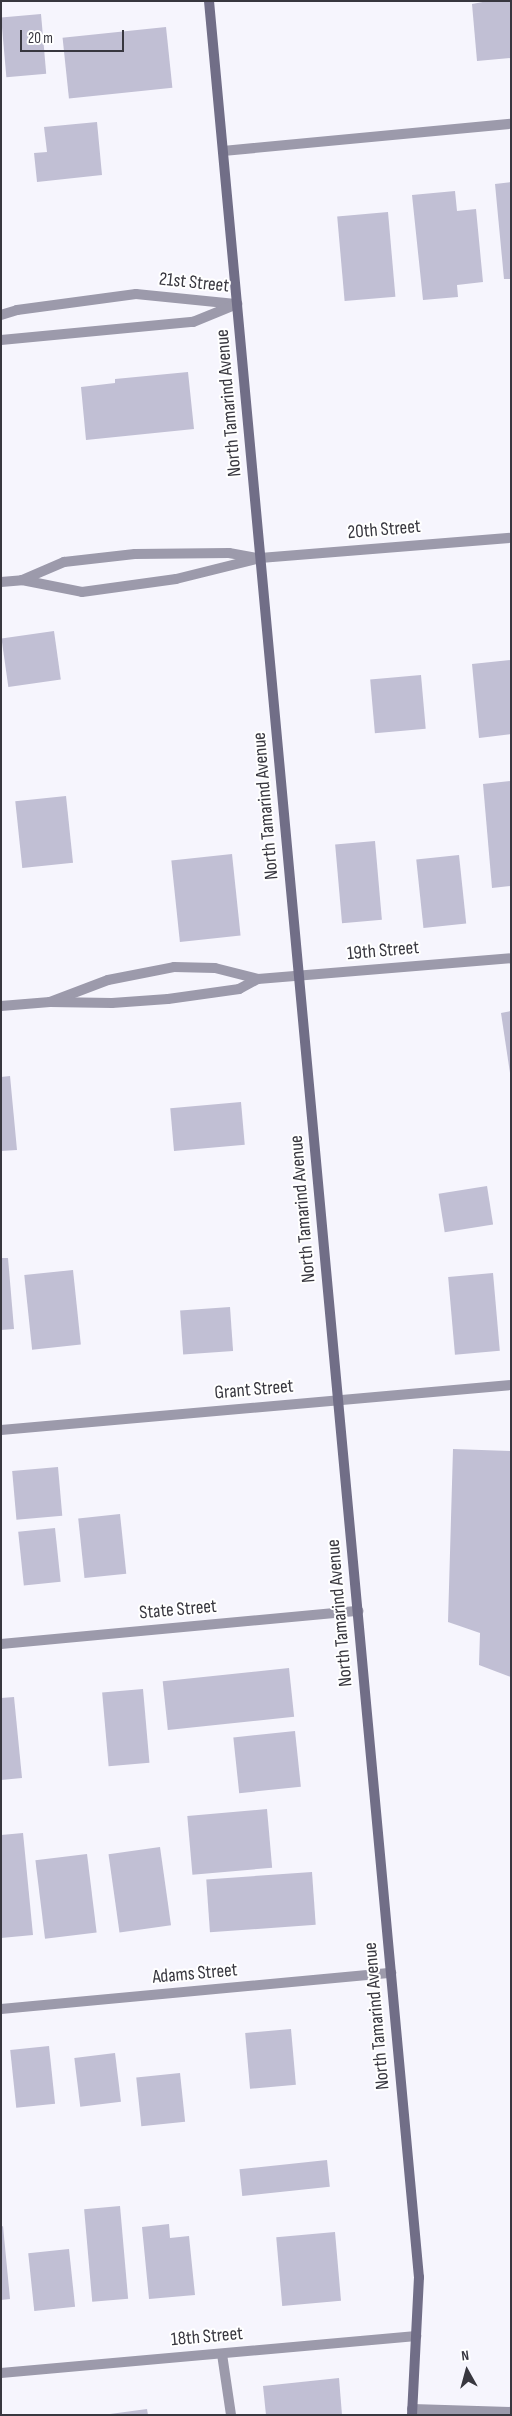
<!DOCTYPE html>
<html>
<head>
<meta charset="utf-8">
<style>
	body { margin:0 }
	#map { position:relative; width:512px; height:2416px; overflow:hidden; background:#f6f5fd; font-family:"Sofia Sans Condensed",sans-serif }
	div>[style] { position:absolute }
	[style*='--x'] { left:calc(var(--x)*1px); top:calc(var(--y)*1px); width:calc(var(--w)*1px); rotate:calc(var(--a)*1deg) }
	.building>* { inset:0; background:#c1bfd4; transform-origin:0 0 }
	.lane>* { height:10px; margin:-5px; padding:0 5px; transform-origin:5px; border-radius:5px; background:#9c9aab }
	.street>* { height:10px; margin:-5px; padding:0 5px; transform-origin:5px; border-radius:5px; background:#9c9aab }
	.secondary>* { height:10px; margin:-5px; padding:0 5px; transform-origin:5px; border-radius:5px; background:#716e87 }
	span { translate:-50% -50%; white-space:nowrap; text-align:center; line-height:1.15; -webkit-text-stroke:4px #fff; paint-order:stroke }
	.street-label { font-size:19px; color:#38373f }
	.frame { position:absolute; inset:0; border:2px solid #38373f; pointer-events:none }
	.north { position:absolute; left:442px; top:2346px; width:50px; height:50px; -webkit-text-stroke:4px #fff; paint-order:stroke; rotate:353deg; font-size:14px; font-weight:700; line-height:20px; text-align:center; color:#38373f }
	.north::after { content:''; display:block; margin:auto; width:18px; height:22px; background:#38373f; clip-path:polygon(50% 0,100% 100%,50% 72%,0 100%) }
	.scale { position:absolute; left:20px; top:30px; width:104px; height:22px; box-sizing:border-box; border:2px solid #38373f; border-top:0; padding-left:6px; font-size:15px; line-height:18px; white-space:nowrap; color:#38373f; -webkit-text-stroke:4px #fff; paint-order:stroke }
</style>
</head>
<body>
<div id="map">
	<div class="building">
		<i style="clip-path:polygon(488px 1px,511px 1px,511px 58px,477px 61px,472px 4px)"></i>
		<i style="left:41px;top:14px;width:60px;height:40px;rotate:85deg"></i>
		<i style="left:166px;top:27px;width:61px;height:104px;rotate:84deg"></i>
		<i style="clip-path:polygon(97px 122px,102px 175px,37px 182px,34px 153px,47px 152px,44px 127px)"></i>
		<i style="clip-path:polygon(511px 182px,511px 279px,504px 279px,495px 184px)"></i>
		<i style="clip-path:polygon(455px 191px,457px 211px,476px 209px,483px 282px,457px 285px,458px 297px,423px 300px,412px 195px)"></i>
		<i style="left:388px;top:212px;width:85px;height:51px;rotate:85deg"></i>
		<i style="clip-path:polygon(188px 372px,194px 429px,86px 440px,81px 387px,115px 383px,115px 379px)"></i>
		<i style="left:54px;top:631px;width:49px;height:53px;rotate:82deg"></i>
		<i style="clip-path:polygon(511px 660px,511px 734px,479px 738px,472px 664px)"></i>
		<i style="left:421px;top:675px;width:54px;height:51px;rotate:85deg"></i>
		<i style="clip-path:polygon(511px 781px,511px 886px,492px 888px,483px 784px)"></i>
		<i style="left:66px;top:796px;width:67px;height:51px;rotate:84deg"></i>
		<i style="left:375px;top:841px;width:79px;height:40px;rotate:85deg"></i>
		<i style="left:232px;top:854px;width:82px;height:61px;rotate:84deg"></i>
		<i style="left:459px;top:855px;width:69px;height:43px;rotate:84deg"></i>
		<i style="clip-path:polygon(511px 1011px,511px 1073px,510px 1073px,501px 1013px)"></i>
		<i style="clip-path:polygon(10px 1076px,17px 1150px,1px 1151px,1px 1077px)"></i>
		<i style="left:241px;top:1102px;width:43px;height:71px;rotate:85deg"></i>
		<i style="left:487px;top:1186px;width:39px;height:49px;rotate:81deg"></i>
		<i style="clip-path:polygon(1px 1258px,8px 1258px,14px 1329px,1px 1330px)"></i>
		<i style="left:73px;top:1270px;width:75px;height:49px;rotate:84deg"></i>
		<i style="left:493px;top:1273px;width:78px;height:45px;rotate:85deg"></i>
		<i style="left:230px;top:1307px;width:44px;height:50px;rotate:86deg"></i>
		<i style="clip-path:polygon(453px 1449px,511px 1451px,511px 1677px,479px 1665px,480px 1633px,448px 1622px)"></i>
		<i style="left:58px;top:1467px;width:49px;height:46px;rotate:85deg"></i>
		<i style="left:120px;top:1514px;width:60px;height:42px;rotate:84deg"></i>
		<i style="left:55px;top:1528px;width:54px;height:37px;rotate:84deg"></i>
		<i style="left:289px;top:1668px;width:49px;height:127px;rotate:84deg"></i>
		<i style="left:143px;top:1689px;width:74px;height:41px;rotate:85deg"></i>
		<i style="clip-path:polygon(14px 1697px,22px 1778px,1px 1780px,1px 1698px)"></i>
		<i style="left:295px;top:1731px;width:56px;height:62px;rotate:84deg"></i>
		<i style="left:267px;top:1809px;width:59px;height:80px;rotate:85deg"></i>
		<i style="clip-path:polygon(23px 1833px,33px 1935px,1px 1938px,1px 1835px)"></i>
		<i style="left:160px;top:1847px;width:79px;height:52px;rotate:82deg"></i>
		<i style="left:87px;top:1854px;width:79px;height:52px;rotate:83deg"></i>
		<i style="left:312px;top:1872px;width:53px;height:106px;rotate:86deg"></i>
		<i style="left:291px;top:2029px;width:56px;height:46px;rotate:85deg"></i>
		<i style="left:49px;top:2046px;width:58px;height:39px;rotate:84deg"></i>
		<i style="left:115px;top:2053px;width:49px;height:41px;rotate:83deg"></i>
		<i style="left:180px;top:2073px;width:49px;height:44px;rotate:84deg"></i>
		<i style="left:327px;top:2160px;width:27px;height:88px;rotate:84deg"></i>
		<i style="left:120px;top:2206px;width:93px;height:36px;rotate:85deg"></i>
		<i style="clip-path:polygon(169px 2224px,170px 2238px,189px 2236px,195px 2295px,149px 2299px,142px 2227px)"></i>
		<i style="clip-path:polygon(3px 2226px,10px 2299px,1px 2300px,1px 2227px)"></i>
		<i style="left:335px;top:2232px;width:69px;height:59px;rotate:85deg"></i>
		<i style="left:69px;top:2249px;width:58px;height:41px;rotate:84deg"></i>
		<i style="clip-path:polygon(339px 2378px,342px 2415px,266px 2415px,263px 2386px)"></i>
		<i style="clip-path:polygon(147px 2409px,148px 2415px,110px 2415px,110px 2414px)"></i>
	</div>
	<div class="lane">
		<i style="--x:222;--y:2354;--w:62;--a:81.6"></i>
		<i style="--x:412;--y:2409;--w:99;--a:1.7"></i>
	</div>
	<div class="street">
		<i style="--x:223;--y:151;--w:289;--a:-5.4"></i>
		<i style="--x:1;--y:315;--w:17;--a:-17"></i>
		<i style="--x:17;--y:310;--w:120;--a:-7.7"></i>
		<i style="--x:136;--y:294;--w:100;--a:5.7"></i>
		<i style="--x:1;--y:340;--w:193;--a:-5.4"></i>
		<i style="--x:193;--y:322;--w:48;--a:-22.2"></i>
		<i style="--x:22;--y:580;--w:61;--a:11.3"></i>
		<i style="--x:82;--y:592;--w:95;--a:-7.9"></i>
		<i style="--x:176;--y:579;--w:87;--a:-14"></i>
		<i style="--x:260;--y:558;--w:252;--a:-4.6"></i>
		<i style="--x:1;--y:582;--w:21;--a:-5"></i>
		<i style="--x:22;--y:580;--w:46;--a:-23.2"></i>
		<i style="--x:64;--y:562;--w:71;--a:-6.4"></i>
		<i style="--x:135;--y:554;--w:94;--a:-0.6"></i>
		<i style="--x:229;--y:553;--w:28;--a:10"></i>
		<i style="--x:50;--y:1002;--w:62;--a:-20.8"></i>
		<i style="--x:108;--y:980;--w:67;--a:-11.1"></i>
		<i style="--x:174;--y:967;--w:41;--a:1.4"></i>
		<i style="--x:215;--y:968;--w:44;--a:14.3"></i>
		<i style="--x:258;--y:979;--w:254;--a:-4.7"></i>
		<i style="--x:1;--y:1006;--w:49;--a:-4.7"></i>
		<i style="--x:50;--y:1002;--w:62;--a:0.9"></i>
		<i style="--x:112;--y:1003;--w:56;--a:-4.1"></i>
		<i style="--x:168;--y:999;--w:72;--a:-8"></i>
		<i style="--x:239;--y:989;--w:21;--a:-28"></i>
		<i style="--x:1;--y:1430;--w:512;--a:-5.04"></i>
		<i style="--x:1;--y:1644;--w:359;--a:-5.3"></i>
		<i style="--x:1;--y:2009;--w:392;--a:-5.3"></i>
		<i style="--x:1;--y:2373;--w:417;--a:-5.1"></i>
	</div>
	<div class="secondary">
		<i style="--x:209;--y:1;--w:2286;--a:84.73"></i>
		<i style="--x:419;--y:2277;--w:138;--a:92.9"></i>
	</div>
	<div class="street-label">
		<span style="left:194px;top:283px;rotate:6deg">21st Street</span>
		<span style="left:229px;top:403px;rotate:-95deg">North Tamarind Avenue</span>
		<span style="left:384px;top:530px;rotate:-5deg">20th Street</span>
		<span style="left:266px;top:806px;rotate:-95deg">North Tamarind Avenue</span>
		<span style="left:383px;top:951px;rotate:-5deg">19th Street</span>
		<span style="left:303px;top:1209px;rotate:-95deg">North Tamarind Avenue</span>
		<span style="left:254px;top:1390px;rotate:-5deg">Grant Street</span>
		<span style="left:178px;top:1610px;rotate:-5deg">State Street</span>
		<span style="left:340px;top:1613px;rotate:-95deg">North Tamarind Avenue</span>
		<span style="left:195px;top:1974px;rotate:-5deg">Adams Street</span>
		<span style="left:377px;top:2016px;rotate:-95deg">North Tamarind Avenue</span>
		<span style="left:207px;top:2337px;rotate:-5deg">18th Street</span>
	</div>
	<div class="frame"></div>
	<div class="north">N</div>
	<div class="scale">20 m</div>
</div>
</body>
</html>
